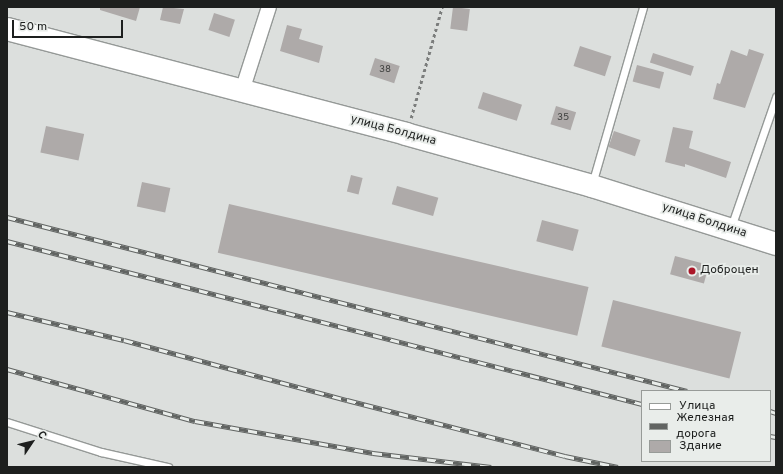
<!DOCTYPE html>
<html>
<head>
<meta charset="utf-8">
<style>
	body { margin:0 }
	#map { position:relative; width:783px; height:474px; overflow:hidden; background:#dcdfdd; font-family:Overpass,sans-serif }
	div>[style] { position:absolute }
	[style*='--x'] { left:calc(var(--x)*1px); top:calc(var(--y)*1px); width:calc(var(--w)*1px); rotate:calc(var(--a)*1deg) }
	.building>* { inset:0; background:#aeaaa9; transform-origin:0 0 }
	.path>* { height:2.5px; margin-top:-1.25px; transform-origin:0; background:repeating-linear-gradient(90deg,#7b7d7c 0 3px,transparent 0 6px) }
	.roads { filter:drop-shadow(1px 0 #959997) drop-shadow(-1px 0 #959997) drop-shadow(0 1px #959997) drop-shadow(0 -1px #959997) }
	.service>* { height:7px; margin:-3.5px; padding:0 3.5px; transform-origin:3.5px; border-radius:3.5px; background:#fff }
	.minor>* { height:14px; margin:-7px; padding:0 7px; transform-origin:7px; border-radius:7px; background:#fff }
	.primary>* { height:22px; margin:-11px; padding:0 11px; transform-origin:11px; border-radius:11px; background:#fff }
	.rail>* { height:4.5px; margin-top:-2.25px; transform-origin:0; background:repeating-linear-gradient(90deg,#e9edea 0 9px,#616462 0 18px); box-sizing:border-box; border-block:1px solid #616462 }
	.dots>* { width:11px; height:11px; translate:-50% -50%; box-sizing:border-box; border:2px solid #e9edea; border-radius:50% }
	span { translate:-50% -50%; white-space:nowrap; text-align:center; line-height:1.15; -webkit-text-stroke:3.5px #e9edea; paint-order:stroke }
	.number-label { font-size:10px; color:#414241 }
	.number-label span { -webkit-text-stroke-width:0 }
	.street-label { font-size:12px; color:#1d1f1e }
	.poi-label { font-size:12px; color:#1d1f1e }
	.left { translate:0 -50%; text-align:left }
	.frame { position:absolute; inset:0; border:8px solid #1d1f1e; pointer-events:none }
	.legend { position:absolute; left:641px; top:390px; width:130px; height:72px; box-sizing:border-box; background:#e9edea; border:1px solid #979b98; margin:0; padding:5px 7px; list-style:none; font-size:12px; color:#1d1f1e }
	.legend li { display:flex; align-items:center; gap:8px; height:20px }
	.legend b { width:20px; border:1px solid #979b98 }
	.north { position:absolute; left:12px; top:422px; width:40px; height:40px; -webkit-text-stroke:3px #e9edea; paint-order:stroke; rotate:55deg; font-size:11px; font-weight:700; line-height:16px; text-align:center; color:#1d1f1e }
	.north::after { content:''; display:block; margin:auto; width:14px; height:18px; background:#1d1f1e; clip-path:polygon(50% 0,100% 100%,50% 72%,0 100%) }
	.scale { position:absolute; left:12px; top:20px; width:111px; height:18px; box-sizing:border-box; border:2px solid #1d1f1e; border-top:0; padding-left:5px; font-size:12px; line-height:14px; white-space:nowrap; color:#1d1f1e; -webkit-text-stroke:3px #e9edea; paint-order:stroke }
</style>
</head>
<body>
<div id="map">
	<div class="building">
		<i style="clip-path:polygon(100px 7px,140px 7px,136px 21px,100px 10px)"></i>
		<i style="clip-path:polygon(163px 7px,184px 9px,180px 24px,160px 20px)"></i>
		<i style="left:453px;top:7px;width:17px;height:22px;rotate:7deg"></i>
		<i style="left:214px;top:13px;width:22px;height:18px;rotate:18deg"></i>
		<i style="clip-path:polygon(287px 25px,302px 29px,299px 39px,323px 46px,319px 63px,280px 51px)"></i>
		<i style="left:580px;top:46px;width:33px;height:21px;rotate:18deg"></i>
		<i style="clip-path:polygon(749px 49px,764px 54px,745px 108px,713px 99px,717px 83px,720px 84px,731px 50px,747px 56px)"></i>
		<i style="left:653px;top:53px;width:43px;height:10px;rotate:18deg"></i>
		<i style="left:375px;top:58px;width:26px;height:18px;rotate:18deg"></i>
		<i style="left:637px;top:65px;width:28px;height:17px;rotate:15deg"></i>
		<i style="left:483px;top:92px;width:41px;height:17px;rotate:18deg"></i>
		<i style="left:556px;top:106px;width:21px;height:19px;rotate:17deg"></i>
		<i style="left:46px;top:126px;width:39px;height:27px;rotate:12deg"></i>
		<i style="clip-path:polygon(673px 127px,693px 131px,689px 148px,731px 162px,726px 178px,685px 164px,685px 167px,665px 162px)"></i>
		<i style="left:614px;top:131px;width:28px;height:17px;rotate:19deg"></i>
		<i style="left:351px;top:175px;width:12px;height:17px;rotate:14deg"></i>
		<i style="left:142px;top:182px;width:29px;height:25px;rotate:12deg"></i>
		<i style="left:397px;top:186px;width:43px;height:19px;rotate:16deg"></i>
		<i style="left:229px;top:204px;width:369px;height:50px;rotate:13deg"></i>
		<i style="left:542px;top:220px;width:38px;height:22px;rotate:15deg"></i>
		<i style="left:675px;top:256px;width:35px;height:19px;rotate:15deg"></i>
		<i style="left:613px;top:300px;width:132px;height:48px;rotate:14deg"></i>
	</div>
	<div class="path">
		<i style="--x:411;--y:118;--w:115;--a:-74.4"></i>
	</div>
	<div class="roads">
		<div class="service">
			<i style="--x:592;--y:184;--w:184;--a:-73.9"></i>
			<i style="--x:731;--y:227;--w:138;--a:-70.9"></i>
			<i style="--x:7;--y:422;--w:99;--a:17.7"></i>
			<i style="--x:101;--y:452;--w:69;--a:12.6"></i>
		</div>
		<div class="minor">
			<i style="--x:242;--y:91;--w:88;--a:-72.2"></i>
		</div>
		<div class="primary">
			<i style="--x:7;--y:29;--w:413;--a:14.7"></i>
			<i style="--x:406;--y:134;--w:193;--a:15.6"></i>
			<i style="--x:592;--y:186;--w:193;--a:17.5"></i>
		</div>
	</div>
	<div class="rail">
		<i style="--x:7;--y:217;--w:702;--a:14.35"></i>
		<i style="--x:7;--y:241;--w:656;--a:14.4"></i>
		<i style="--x:7;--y:312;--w:120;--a:13.5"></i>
		<i style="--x:124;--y:340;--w:231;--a:15.1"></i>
		<i style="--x:347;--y:400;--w:225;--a:14.4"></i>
		<i style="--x:565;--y:456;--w:54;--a:11.7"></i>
		<i style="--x:7;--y:369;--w:195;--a:15.5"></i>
		<i style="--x:195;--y:421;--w:181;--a:10.2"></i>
		<i style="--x:373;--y:453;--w:119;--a:6.8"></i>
		<i style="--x:770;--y:411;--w:6;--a:18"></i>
		<i style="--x:770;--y:436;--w:6;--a:9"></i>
	</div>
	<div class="dots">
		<i style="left:692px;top:271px;background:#ab1628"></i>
	</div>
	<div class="number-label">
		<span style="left:385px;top:70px">38</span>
		<span style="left:563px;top:118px">35</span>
	</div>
	<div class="street-label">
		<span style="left:393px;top:131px;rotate:15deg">улица Болдина</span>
		<span style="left:704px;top:221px;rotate:18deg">улица Болдина</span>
	</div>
	<div class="poi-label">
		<span class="left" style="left:700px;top:271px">Доброцен</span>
	</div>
	<div class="frame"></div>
	<ul class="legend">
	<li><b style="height:5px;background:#fff"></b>Улица</li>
	<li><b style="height:5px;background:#616462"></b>Железная дорога</li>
	<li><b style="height:11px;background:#aeaaa9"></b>Здание</li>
	</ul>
	<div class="north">С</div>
	<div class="scale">50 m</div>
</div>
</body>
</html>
